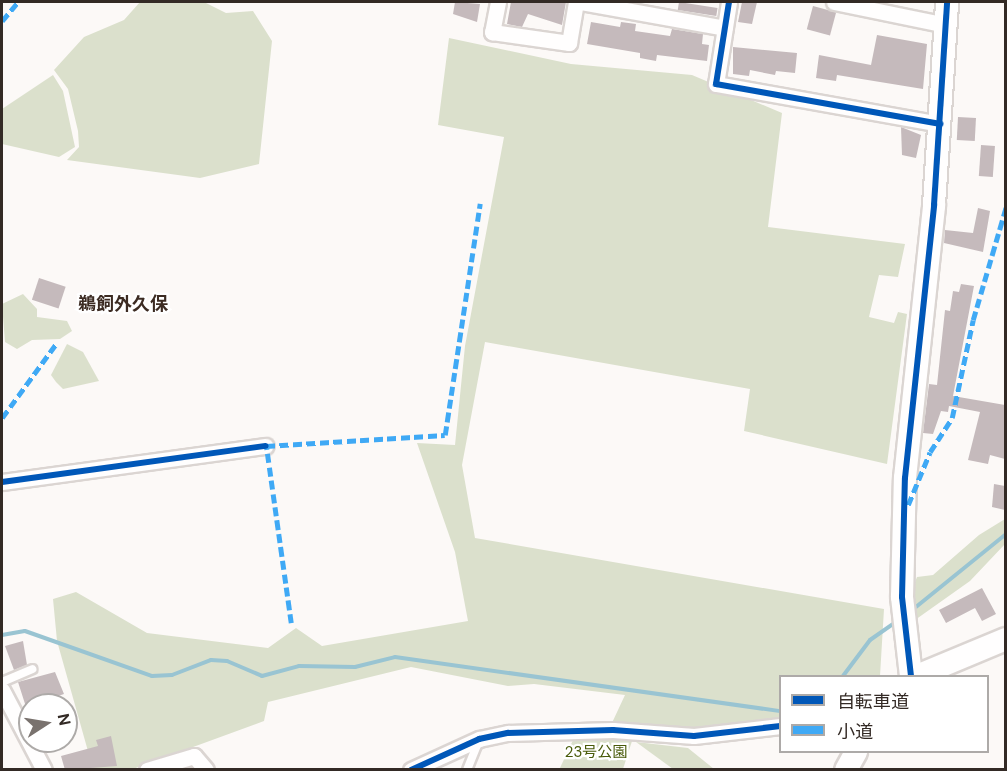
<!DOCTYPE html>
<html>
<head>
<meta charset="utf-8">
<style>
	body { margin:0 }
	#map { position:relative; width:1007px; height:771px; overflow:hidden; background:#fcf9f7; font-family:"DM Sans","Noto Sans JP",sans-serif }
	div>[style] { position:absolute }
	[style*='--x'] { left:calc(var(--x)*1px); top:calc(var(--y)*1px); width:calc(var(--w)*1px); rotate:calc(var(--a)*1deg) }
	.green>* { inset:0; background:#dbe0cc }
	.stream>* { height:4px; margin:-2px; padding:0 2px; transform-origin:2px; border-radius:2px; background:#99c4d2 }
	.building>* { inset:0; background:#c5babc; transform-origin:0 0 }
	.roads { filter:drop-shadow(2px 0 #dbd5d2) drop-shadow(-2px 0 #dbd5d2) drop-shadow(0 2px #dbd5d2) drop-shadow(0 -2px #dbd5d2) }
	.lane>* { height:8px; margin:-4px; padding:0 4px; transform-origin:4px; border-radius:4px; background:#fffefe }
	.street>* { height:15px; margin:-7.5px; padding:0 7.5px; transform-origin:7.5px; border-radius:7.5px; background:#fffefe }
	.secondary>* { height:22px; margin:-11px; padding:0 11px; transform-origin:11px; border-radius:11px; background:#fffefe }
	.quiet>* { height:4.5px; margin-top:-2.25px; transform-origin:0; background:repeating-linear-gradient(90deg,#3fa9f5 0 9px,transparent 0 13.5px) }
	.cycleway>* { height:6px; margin:-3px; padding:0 3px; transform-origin:3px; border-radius:3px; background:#0057b8 }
	span { translate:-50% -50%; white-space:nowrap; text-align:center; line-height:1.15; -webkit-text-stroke:4.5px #fff; paint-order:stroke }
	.park-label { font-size:15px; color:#485a09 }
	.quarter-label { font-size:18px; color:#3c2b22; font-weight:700 }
	.frame { position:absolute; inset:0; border:3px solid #332a25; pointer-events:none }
	.legend { position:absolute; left:779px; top:675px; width:210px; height:78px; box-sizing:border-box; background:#fff; border:2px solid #adaaa8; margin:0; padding:8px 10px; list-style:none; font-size:18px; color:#332a25 }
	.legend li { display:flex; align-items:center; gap:12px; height:30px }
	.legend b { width:30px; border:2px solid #adaaa8 }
	.north { position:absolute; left:18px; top:693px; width:60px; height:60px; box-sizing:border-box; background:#fff; border:2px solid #adaaa8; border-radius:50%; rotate:78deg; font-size:16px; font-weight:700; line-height:24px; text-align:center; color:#332a25 }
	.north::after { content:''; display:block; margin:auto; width:21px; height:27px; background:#79726e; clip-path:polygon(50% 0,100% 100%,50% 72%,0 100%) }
</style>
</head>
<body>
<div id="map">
	<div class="green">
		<i style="clip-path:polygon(140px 2px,204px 2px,226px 13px,253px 11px,272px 41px,259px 164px,200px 178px,67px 160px,79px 147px,78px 131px,68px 89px,54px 70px,84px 37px,124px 20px)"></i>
		<i style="clip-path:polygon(449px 38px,571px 64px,692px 75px,782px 113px,768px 227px,905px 244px,898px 277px,879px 275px,869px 317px,894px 323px,898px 312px,907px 314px,887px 464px,744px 431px,750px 389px,485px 342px,462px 465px,475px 538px,884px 609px,880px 676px,780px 676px,780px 727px,675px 738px,611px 725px,625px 695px,534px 684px,508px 686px,411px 667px,268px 702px,264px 721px,133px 769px,93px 769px,57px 641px,53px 599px,76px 592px,147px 633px,268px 648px,296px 628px,322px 646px,468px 621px,455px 552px,417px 443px,455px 445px,465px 346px,504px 137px,438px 125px)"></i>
		<i style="clip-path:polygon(53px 75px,63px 91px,75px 147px,59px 157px,2px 144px,2px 109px)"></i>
		<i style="clip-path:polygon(23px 294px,37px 309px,37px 317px,67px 321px,72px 331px,60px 339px,32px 340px,17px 349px,5px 342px,2px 304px)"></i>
		<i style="clip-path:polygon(67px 344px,83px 352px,99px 381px,63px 389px,56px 382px,51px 375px)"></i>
		<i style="clip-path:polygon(1005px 519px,1005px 544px,970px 581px,915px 620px,913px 587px,917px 577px,933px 575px,979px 535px)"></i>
		<i style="clip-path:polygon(606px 736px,632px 741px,623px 769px,559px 770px,574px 738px)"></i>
		<i style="clip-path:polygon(636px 742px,688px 748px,714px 769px,673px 769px)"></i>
	</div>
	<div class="stream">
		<i style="--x:911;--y:611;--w:122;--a:-39"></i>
		<i style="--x:2;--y:635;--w:23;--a:-10"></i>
		<i style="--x:25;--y:631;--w:135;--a:19.5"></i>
		<i style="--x:152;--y:676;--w:20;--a:-3"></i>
		<i style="--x:172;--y:675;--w:42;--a:-21"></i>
		<i style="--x:211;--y:660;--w:16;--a:4"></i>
		<i style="--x:227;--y:661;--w:38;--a:23"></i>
		<i style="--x:262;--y:676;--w:38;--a:-15"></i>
		<i style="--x:299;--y:666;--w:56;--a:1"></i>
		<i style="--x:355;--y:667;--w:41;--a:-14"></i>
		<i style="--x:395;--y:657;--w:389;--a:8"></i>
		<i style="--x:843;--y:676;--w:45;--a:-53.1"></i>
		<i style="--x:870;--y:640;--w:33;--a:-35"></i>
	</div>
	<div class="building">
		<i style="clip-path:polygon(455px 2px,480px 4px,477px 22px,453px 14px)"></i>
		<i style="clip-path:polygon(511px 2px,566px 2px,562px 25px,528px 14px,522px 27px,507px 24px)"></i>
		<i style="left:679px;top:2px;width:39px;height:8px;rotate:9deg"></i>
		<i style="clip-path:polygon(742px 2px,757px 2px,752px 24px,738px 22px)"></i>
		<i style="left:813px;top:6px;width:24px;height:24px;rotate:15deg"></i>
		<i style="clip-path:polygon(591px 22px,620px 27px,621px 22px,636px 24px,635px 31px,670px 36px,672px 29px,703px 34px,702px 44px,709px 45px,707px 61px,657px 55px,656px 61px,640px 58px,640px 53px,587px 44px)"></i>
		<i style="clip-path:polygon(877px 35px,927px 44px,923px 89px,837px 75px,836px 81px,816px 78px,819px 55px,871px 65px)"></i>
		<i style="clip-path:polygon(733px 47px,797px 53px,795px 73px,776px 71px,775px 75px,750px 70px,749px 76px,733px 74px)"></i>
		<i style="left:958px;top:117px;width:18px;height:23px;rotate:3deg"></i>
		<i style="clip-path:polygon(901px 127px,921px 135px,916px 158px,902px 155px)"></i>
		<i style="left:981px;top:145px;width:14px;height:31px;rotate:4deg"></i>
		<i style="clip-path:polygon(978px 208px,990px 211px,983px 252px,944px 243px,945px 230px,973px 233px)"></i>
		<i style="left:39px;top:278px;width:28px;height:23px;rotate:18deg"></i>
		<i style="clip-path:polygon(961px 284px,974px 286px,953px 396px,1005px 405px,1005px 459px,990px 455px,988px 464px,968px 460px,980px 412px,949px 406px,948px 412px,941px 411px,933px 434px,923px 433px,929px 384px,937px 385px,945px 310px,950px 311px,953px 291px,959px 292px)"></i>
		<i style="clip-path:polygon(994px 484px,1005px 486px,1005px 510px,992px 507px)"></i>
		<i style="clip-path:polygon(982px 588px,996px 614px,982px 621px,975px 608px,946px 623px,939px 610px)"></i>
		<i style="clip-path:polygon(23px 641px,27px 665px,14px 670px,5px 646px)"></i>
		<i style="clip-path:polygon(55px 672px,64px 694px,58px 696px,60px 705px,26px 707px,18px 682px)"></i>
		<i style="clip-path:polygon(111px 736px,117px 766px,65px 770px,61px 756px,98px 746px,96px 740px)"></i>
	</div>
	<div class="roads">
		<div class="lane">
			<i style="--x:2;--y:682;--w:33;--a:-23"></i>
			<i style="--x:467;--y:770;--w:32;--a:-68"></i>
		</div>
		<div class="street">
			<i style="--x:498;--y:2;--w:31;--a:101"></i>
			<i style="--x:492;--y:32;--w:78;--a:8.1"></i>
			<i style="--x:569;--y:43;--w:42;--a:-80.3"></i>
			<i style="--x:581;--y:2;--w:146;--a:10.2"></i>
			<i style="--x:729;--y:2;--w:83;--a:99"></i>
			<i style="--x:716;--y:84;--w:228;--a:10.1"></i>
			<i style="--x:834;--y:2;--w:114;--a:11.6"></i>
			<i style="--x:2;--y:482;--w:266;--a:-7.8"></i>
			<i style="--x:2;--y:690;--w:90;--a:62.3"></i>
			<i style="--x:147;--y:770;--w:49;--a:-16.6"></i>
			<i style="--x:194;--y:756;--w:18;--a:49"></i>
			<i style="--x:411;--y:770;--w:75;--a:-24.5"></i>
			<i style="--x:479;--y:739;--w:30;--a:-12"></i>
			<i style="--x:508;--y:733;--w:105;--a:-1.6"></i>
			<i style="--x:613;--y:730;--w:81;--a:4.2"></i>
			<i style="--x:694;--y:736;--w:87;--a:-6.6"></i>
		</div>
		<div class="secondary">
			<i style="--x:911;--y:676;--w:80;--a:-96.5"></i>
			<i style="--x:902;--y:597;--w:119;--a:-88.6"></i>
			<i style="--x:905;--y:478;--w:275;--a:-83.9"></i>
			<i style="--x:934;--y:205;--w:203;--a:-86.3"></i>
			<i style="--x:917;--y:676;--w:96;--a:-22.6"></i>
			<i style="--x:846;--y:770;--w:21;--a:-61"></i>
		</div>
	</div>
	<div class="quiet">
		<i style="--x:2;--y:21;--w:25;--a:-50"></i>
		<i style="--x:2;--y:418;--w:92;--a:-53.9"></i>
		<i style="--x:908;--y:505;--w:57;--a:-67.5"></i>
		<i style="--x:930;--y:452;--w:40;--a:-57.1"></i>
		<i style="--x:952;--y:418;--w:100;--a:-77.9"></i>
		<i style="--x:973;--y:320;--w:118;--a:-73.7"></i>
		<i style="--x:291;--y:623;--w:179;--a:-98"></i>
		<i style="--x:266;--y:446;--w:179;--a:-3.5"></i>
		<i style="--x:445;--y:435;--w:234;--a:-81.4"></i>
	</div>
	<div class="cycleway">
		<i style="--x:729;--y:2;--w:83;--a:99"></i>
		<i style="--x:716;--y:84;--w:228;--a:10.1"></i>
		<i style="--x:2;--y:482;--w:266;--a:-7.8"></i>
		<i style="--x:911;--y:676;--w:80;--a:-96.5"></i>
		<i style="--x:902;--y:597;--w:119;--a:-88.6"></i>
		<i style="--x:905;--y:478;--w:275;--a:-83.9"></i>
		<i style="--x:934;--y:205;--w:203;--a:-86.3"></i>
		<i style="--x:411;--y:770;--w:75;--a:-24.5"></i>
		<i style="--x:479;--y:739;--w:30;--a:-12"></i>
		<i style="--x:508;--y:733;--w:105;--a:-1.6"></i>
		<i style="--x:613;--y:730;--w:81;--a:4.2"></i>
		<i style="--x:694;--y:736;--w:87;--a:-6.6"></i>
	</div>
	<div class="park-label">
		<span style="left:596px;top:753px">23号公園</span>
	</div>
	<div class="quarter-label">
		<span style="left:123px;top:304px">鵜飼外久保</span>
	</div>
	<div class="frame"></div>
	<ul class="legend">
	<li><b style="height:8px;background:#0057b8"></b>自転車道</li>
	<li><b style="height:8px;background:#3fa9f5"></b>小道</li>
	</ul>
	<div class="north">N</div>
</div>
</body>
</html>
